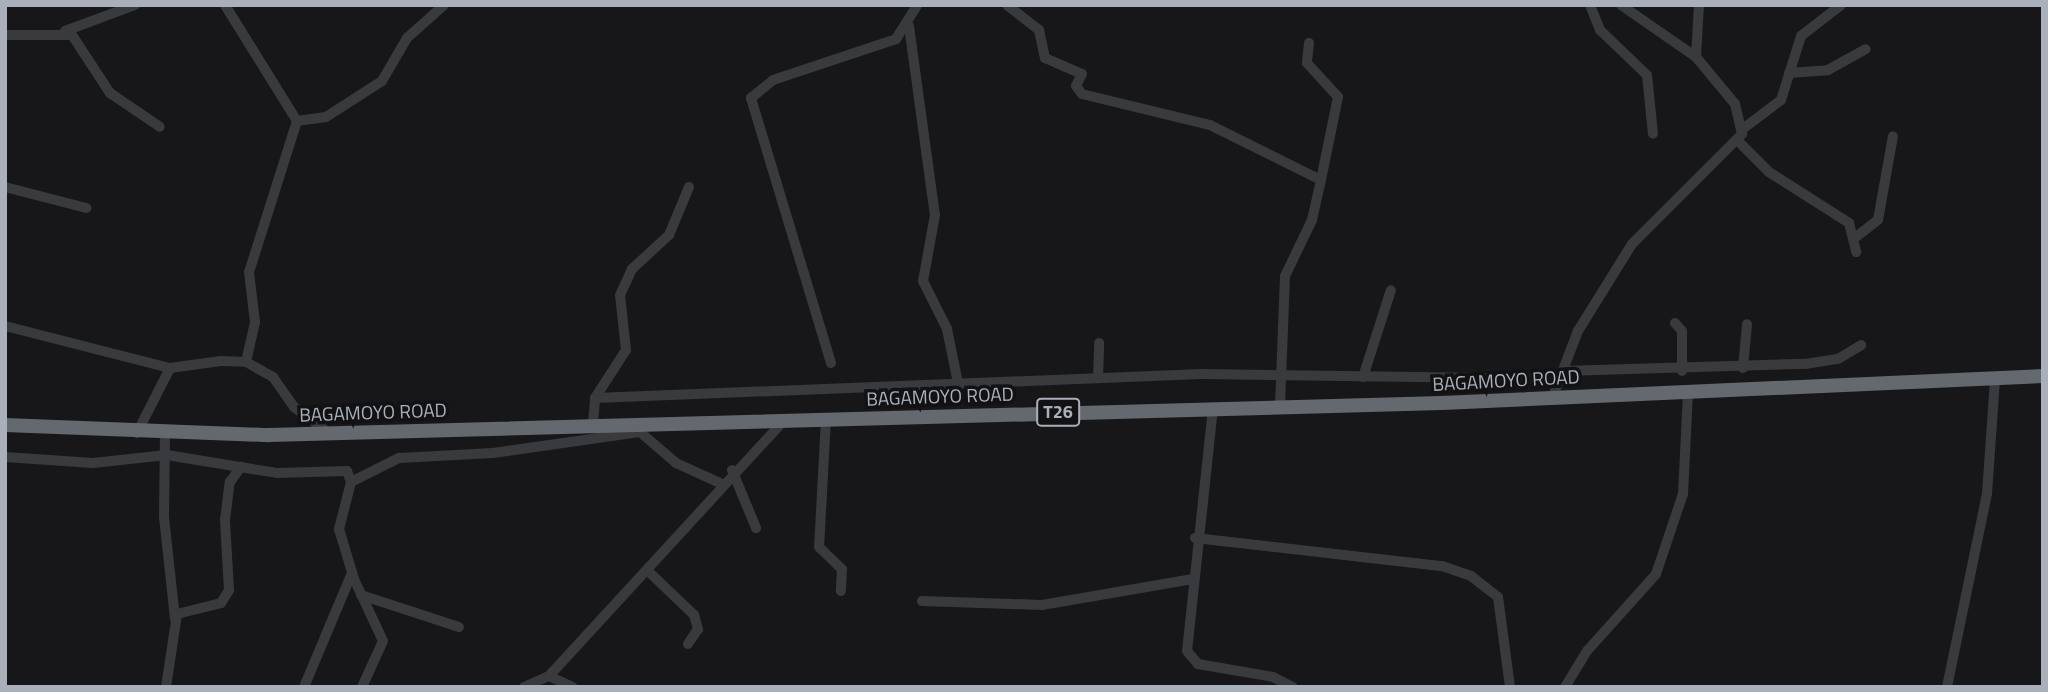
<!DOCTYPE html>
<html>
<head>
<meta charset="utf-8">
<style>
	body { margin:0 }
	#map { position:relative; width:2048px; height:692px; overflow:hidden; background:#171719; font-family:"Titillium Web",sans-serif }
	div>[style] { position:absolute }
	[style*='--x'] { left:calc(var(--x)*1px); top:calc(var(--y)*1px); width:calc(var(--w)*1px); rotate:calc(var(--a)*1deg) }
	.minor>* { height:10px; margin:-5px; padding:0 5px; transform-origin:5px; border-radius:5px; background:#383a3e }
	.highway>* { height:14px; margin:-7px; padding:0 7px; transform-origin:7px; border-radius:7px; background:#64686f }
	span { translate:-50% -50%; white-space:nowrap; text-align:center; line-height:1.15; -webkit-text-stroke:7px #121214; paint-order:stroke }
	.shield-label span { padding:2px 5px; background:#121214; border:2px solid; border-radius:5px; -webkit-text-stroke-width:0 }
	.shield-label { font-size:18px; color:#a9b0b9; font-weight:700 }
	.street-label { font-size:19px; color:#a9b0b9 }
	.frame { position:absolute; inset:0; border:7px solid #a9b0b9; pointer-events:none }
</style>
</head>
<body>
<div id="map">
	<div class="minor">
		<i style="--x:225;--y:5;--w:137;--a:58.2"></i>
		<i style="--x:297;--y:121;--w:158;--a:107.6"></i>
		<i style="--x:249;--y:272;--w:50;--a:83.2"></i>
		<i style="--x:255;--y:322;--w:41;--a:102.7"></i>
		<i style="--x:1007;--y:5;--w:41;--a:38"></i>
		<i style="--x:1039;--y:30;--w:29;--a:78"></i>
		<i style="--x:1045;--y:58;--w:40;--a:23.4"></i>
		<i style="--x:1082;--y:74;--w:13;--a:117"></i>
		<i style="--x:1076;--y:86;--w:10;--a:53"></i>
		<i style="--x:1082;--y:94;--w:132;--a:13.6"></i>
		<i style="--x:1210;--y:125;--w:124;--a:26.4"></i>
		<i style="--x:1321;--y:180;--w:41;--a:102.7"></i>
		<i style="--x:1312;--y:220;--w:62;--a:115.7"></i>
		<i style="--x:1285;--y:276;--w:130;--a:92.2"></i>
		<i style="--x:1590;--y:5;--w:27;--a:68"></i>
		<i style="--x:1600;--y:30;--w:65;--a:43.8"></i>
		<i style="--x:1647;--y:75;--w:59;--a:84.2"></i>
		<i style="--x:1621;--y:5;--w:91;--a:34.7"></i>
		<i style="--x:909;--y:26;--w:191;--a:82.2"></i>
		<i style="--x:935;--y:215;--w:67;--a:100.3"></i>
		<i style="--x:923;--y:281;--w:54;--a:63.4"></i>
		<i style="--x:947;--y:329;--w:55;--a:78.5"></i>
		<i style="--x:65;--y:31;--w:75;--a:-20.4"></i>
		<i style="--x:5;--y:35;--w:67;--a:0"></i>
		<i style="--x:72;--y:35;--w:69;--a:56.8"></i>
		<i style="--x:110;--y:93;--w:60;--a:34.2"></i>
		<i style="--x:1309;--y:43;--w:20;--a:96"></i>
		<i style="--x:1307;--y:63;--w:46;--a:47.6"></i>
		<i style="--x:1338;--y:97;--w:85;--a:101.6"></i>
		<i style="--x:1789;--y:73;--w:39;--a:-4"></i>
		<i style="--x:1828;--y:70;--w:43;--a:-28.9"></i>
		<i style="--x:297;--y:121;--w:29;--a:-8"></i>
		<i style="--x:326;--y:117;--w:67;--a:-32.7"></i>
		<i style="--x:382;--y:81;--w:50;--a:-59.8"></i>
		<i style="--x:407;--y:38;--w:50;--a:-41.7"></i>
		<i style="--x:1744;--y:128;--w:46;--a:-37.1"></i>
		<i style="--x:1781;--y:100;--w:67;--a:-72.6"></i>
		<i style="--x:1801;--y:36;--w:51;--a:-37.8"></i>
		<i style="--x:1738;--y:141;--w:44;--a:45"></i>
		<i style="--x:1769;--y:172;--w:95;--a:32.5"></i>
		<i style="--x:1849;--y:223;--w:30;--a:76"></i>
		<i style="--x:5;--y:187;--w:84;--a:14.5"></i>
		<i style="--x:1856;--y:237;--w:28;--a:-38"></i>
		<i style="--x:1878;--y:220;--w:85;--a:-79.9"></i>
		<i style="--x:1675;--y:323;--w:11;--a:49"></i>
		<i style="--x:1682;--y:331;--w:40;--a:90"></i>
		<i style="--x:5;--y:326;--w:170;--a:14.3"></i>
		<i style="--x:831;--y:363;--w:277;--a:-106.8"></i>
		<i style="--x:751;--y:98;--w:28;--a:-39"></i>
		<i style="--x:773;--y:80;--w:130;--a:-18.4"></i>
		<i style="--x:896;--y:39;--w:40;--a:-58"></i>
		<i style="--x:1743;--y:368;--w:44;--a:-84.8"></i>
		<i style="--x:1563;--y:371;--w:242;--a:-1.7"></i>
		<i style="--x:1805;--y:364;--w:33;--a:-9"></i>
		<i style="--x:1838;--y:359;--w:27;--a:-31"></i>
		<i style="--x:1363;--y:377;--w:91;--a:-72.2"></i>
		<i style="--x:1098;--y:378;--w:35;--a:-88"></i>
		<i style="--x:1553;--y:396;--w:70;--a:-69"></i>
		<i style="--x:1578;--y:331;--w:102;--a:-58.2"></i>
		<i style="--x:1632;--y:244;--w:156;--a:-45"></i>
		<i style="--x:1742;--y:134;--w:31;--a:-103"></i>
		<i style="--x:1735;--y:104;--w:61;--a:-129.7"></i>
		<i style="--x:1696;--y:57;--w:52;--a:-86.7"></i>
		<i style="--x:595;--y:398;--w:607;--a:-2.26"></i>
		<i style="--x:1202;--y:374;--w:358;--a:0.8"></i>
		<i style="--x:1213;--y:408;--w:244;--a:96.1"></i>
		<i style="--x:1187;--y:651;--w:17;--a:50"></i>
		<i style="--x:1198;--y:664;--w:76;--a:9.8"></i>
		<i style="--x:1273;--y:677;--w:22;--a:27"></i>
		<i style="--x:826;--y:419;--w:128;--a:93.1"></i>
		<i style="--x:819;--y:547;--w:32;--a:44"></i>
		<i style="--x:842;--y:569;--w:22;--a:93"></i>
		<i style="--x:593;--y:423;--w:25;--a:-85"></i>
		<i style="--x:595;--y:398;--w:57;--a:-57.1"></i>
		<i style="--x:626;--y:350;--w:55;--a:-96.2"></i>
		<i style="--x:620;--y:295;--w:29;--a:-65"></i>
		<i style="--x:632;--y:269;--w:50;--a:-42.6"></i>
		<i style="--x:669;--y:235;--w:52;--a:-67.4"></i>
		<i style="--x:137;--y:433;--w:73;--a:-63.1"></i>
		<i style="--x:170;--y:368;--w:51;--a:-7.8"></i>
		<i style="--x:221;--y:361;--w:25;--a:2"></i>
		<i style="--x:246;--y:362;--w:31;--a:29"></i>
		<i style="--x:273;--y:377;--w:37;--a:55"></i>
		<i style="--x:294;--y:407;--w:44;--a:36.6"></i>
		<i style="--x:165;--y:433;--w:84;--a:90.7"></i>
		<i style="--x:164;--y:517;--w:102;--a:83.8"></i>
		<i style="--x:5;--y:457;--w:88;--a:3.9"></i>
		<i style="--x:93;--y:463;--w:74;--a:-6.2"></i>
		<i style="--x:167;--y:455;--w:111;--a:9.3"></i>
		<i style="--x:277;--y:473;--w:70;--a:-1.6"></i>
		<i style="--x:347;--y:471;--w:12;--a:70"></i>
		<i style="--x:351;--y:482;--w:49;--a:104.3"></i>
		<i style="--x:339;--y:529;--w:52;--a:73.3"></i>
		<i style="--x:354;--y:579;--w:68;--a:64.9"></i>
		<i style="--x:383;--y:641;--w:51;--a:114.5"></i>
		<i style="--x:732;--y:470;--w:63;--a:67.5"></i>
		<i style="--x:351;--y:482;--w:54;--a:-26.6"></i>
		<i style="--x:399;--y:458;--w:94;--a:-3"></i>
		<i style="--x:493;--y:453;--w:148;--a:-8.1"></i>
		<i style="--x:640;--y:432;--w:48;--a:40.7"></i>
		<i style="--x:676;--y:463;--w:51;--a:24.5"></i>
		<i style="--x:1195;--y:538;--w:249;--a:6.5"></i>
		<i style="--x:1442;--y:566;--w:31;--a:19"></i>
		<i style="--x:1471;--y:576;--w:34;--a:38"></i>
		<i style="--x:1498;--y:597;--w:91;--a:82.4"></i>
		<i style="--x:648;--y:571;--w:64;--a:43.7"></i>
		<i style="--x:694;--y:615;--w:15;--a:74"></i>
		<i style="--x:698;--y:629;--w:18;--a:124"></i>
		<i style="--x:361;--y:595;--w:103;--a:18.1"></i>
		<i style="--x:922;--y:601;--w:120;--a:1.9"></i>
		<i style="--x:1042;--y:605;--w:153;--a:-9.8"></i>
		<i style="--x:549;--y:676;--w:348;--a:-47.4"></i>
		<i style="--x:166;--y:687;--w:74;--a:-81.4"></i>
		<i style="--x:177;--y:614;--w:45;--a:-14"></i>
		<i style="--x:221;--y:603;--w:15;--a:-58"></i>
		<i style="--x:229;--y:590;--w:70;--a:-93.3"></i>
		<i style="--x:225;--y:520;--w:38;--a:-83"></i>
		<i style="--x:230;--y:482;--w:19;--a:-54"></i>
		<i style="--x:304;--y:687;--w:124;--a:-67.2"></i>
		<i style="--x:524;--y:687;--w:27;--a:-24"></i>
		<i style="--x:549;--y:676;--w:26;--a:25"></i>
		<i style="--x:1565;--y:687;--w:42;--a:-58.6"></i>
		<i style="--x:1587;--y:651;--w:103;--a:-48.1"></i>
		<i style="--x:1656;--y:574;--w:84;--a:-71.4"></i>
		<i style="--x:1683;--y:494;--w:103;--a:-87.2"></i>
		<i style="--x:1947;--y:687;--w:197;--a:-78.3"></i>
		<i style="--x:1987;--y:494;--w:115;--a:-86"></i>
	</div>
	<div class="highway">
		<i style="--x:5;--y:425;--w:264;--a:2.2"></i>
		<i style="--x:269;--y:435;--w:1173;--a:-1.56"></i>
		<i style="--x:1442;--y:403;--w:602;--a:-2.57"></i>
	</div>
	<div class="shield-label">
		<span style="left:1058px;top:412px">T26</span>
	</div>
	<div class="street-label">
		<span style="left:1506px;top:380px;rotate:-3deg">BAGAMOYO ROAD</span>
		<span style="left:940px;top:396px;rotate:-2deg">BAGAMOYO ROAD</span>
		<span style="left:373px;top:412px;rotate:-2deg">BAGAMOYO ROAD</span>
	</div>
	<div class="frame"></div>
</div>
</body>
</html>
